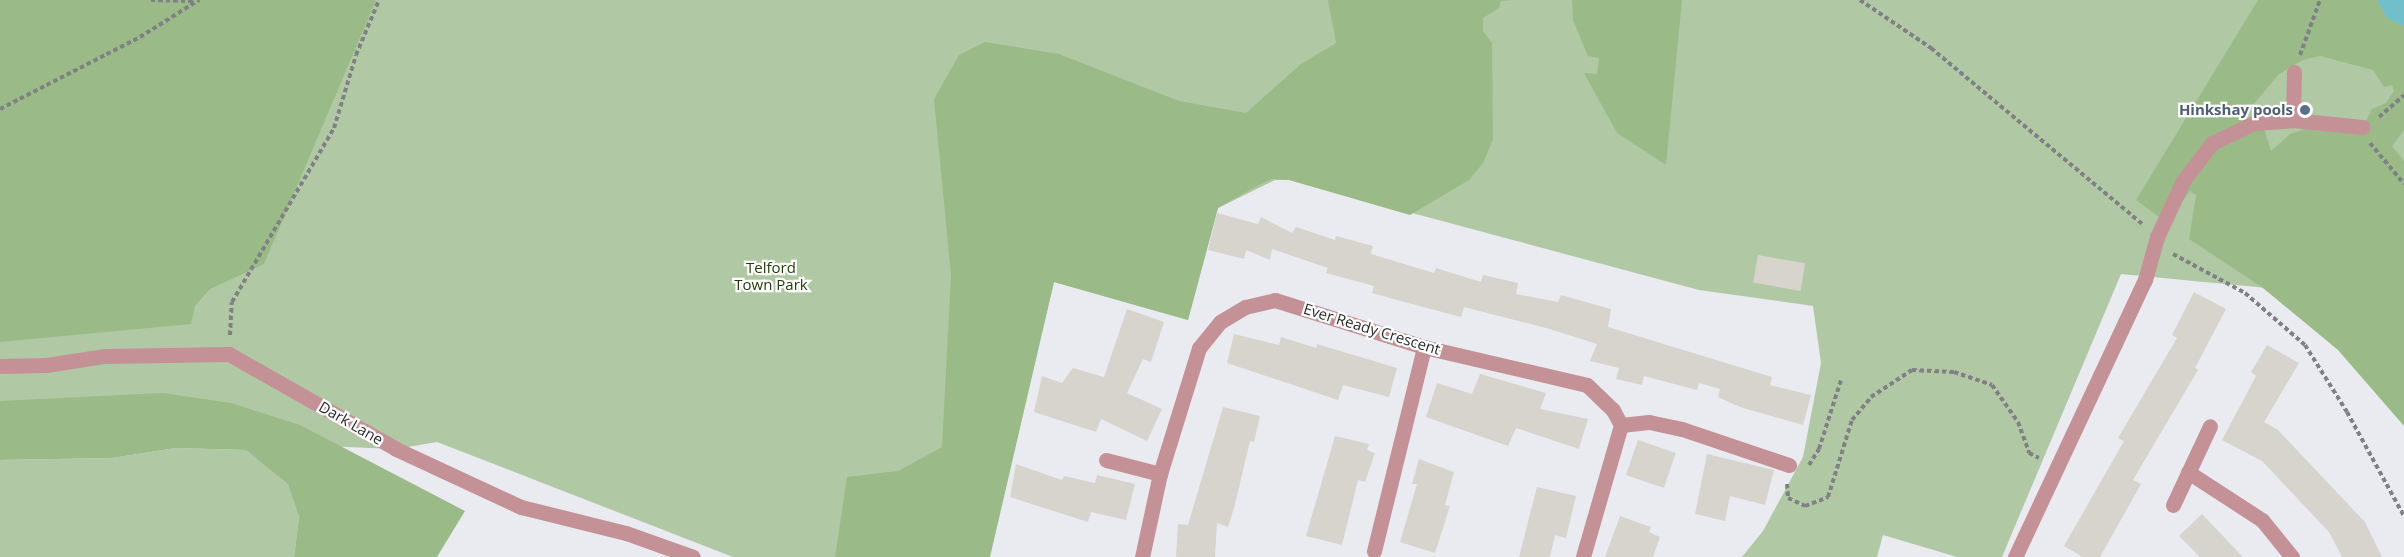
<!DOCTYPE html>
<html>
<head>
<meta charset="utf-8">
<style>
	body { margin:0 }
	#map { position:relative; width:2404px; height:557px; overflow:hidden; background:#e9ebf1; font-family:"Open Sans",sans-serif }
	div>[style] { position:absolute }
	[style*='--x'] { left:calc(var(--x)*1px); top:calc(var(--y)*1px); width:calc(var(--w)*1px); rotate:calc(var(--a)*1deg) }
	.green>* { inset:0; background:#b1c8a4 }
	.forest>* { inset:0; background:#9abb88 }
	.water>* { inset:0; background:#71bfca }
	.building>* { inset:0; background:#d7d4ce; transform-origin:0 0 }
	.path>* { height:4px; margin-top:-2px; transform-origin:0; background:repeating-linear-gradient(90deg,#808185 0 4.5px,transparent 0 7.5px) }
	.minor>* { height:15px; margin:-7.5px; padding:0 7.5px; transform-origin:7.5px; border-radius:7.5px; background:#c49197 }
	.dots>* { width:16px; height:16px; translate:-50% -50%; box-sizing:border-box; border:3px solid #fff; border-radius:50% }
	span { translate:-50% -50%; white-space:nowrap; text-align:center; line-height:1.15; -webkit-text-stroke:4.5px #fff; paint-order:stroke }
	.service-label { font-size:15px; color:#4e5e75; font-weight:700 }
	.right { translate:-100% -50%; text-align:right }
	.park-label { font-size:15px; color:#1e3c05 }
	.street-label { font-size:15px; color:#28292b }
</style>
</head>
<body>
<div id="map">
	<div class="green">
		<i style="clip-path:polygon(0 0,2404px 0,2404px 301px,2121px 274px,2002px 557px,1957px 557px,1883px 535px,1877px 557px,1742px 557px,1763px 531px,1803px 457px,1821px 363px,1813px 306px,1699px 290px,1289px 180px,1275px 180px,1218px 208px,1188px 320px,1054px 282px,988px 557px,733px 557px,437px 442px,396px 449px,0 433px)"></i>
		<i style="clip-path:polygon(176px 448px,246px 450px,288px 483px,299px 517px,294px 557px,0 557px,0 460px,112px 458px)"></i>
	</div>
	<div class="forest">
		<i style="clip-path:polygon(0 0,376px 0,264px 264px,210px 289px,195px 306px,191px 324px,0 342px)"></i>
		<i style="clip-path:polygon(1328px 0,1513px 0,1501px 1px,1499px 8px,1483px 18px,1483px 31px,1492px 43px,1493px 139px,1483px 163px,1469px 180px,1410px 215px,1289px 180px,1272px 179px,1257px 186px,1218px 208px,1188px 320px,1054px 282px,990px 557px,835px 557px,847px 477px,898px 471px,942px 447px,951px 275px,934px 99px,959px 55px,985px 42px,1059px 54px,1179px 101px,1246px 113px,1301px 64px,1336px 43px)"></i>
		<i style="clip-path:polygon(1572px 0,1682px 0,1666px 165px,1617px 133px,1584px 73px,1597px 74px,1599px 58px,1588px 56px,1573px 20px)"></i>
		<i style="clip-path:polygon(evenodd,2258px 0,2377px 0,2387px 18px,2404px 26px,2404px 130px,2392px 146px,2404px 161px,2404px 426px,2338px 350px,2263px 288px,2189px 239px,2196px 195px,2190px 191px,2167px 223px,2136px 200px,2258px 0,2320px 56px,2373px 70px,2384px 87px,2392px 85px,2394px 91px,2386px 103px,2372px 109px,2363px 127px,2322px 123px,2290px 134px,2271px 151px,2264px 128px,2244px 116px,2278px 75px,2303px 60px,2320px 56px)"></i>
		<i style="clip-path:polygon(163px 393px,231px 403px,300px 425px,465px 511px,437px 557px,294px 557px,299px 517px,288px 484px,246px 450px,176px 448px,112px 458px,0 460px,0 401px)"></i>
	</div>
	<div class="water">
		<i style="clip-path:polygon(2377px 0,2404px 0,2404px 26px,2387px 18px)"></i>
	</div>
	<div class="building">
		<i style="clip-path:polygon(1217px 213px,1258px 224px,1261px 217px,1292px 233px,1296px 227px,1335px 240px,1336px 236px,1373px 246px,1371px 254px,1434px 273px,1436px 268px,1481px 282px,1483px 275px,1518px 283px,1516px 294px,1558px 302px,1561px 295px,1611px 309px,1608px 327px,1772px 377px,1770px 385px,1811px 395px,1803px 425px,1740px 407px,1718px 397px,1720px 389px,1699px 383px,1697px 390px,1644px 376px,1642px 385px,1616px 379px,1619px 368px,1590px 361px,1597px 344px,1546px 328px,1464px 307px,1461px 317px,1397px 300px,1372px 293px,1374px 286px,1326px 273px,1328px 268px,1272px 249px,1270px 260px,1246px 250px,1244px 259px,1208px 250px)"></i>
		<i style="left:1758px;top:255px;width:48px;height:28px;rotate:10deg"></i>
		<i style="clip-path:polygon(2194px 292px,2226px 309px,2195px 368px,2198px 370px,2133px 480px,2141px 484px,2100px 557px,2083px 557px,2064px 546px,2124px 441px,2118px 438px,2177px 338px,2172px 335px)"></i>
		<i style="clip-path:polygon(1127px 309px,1164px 322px,1151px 362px,1143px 359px,1127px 393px,1162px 409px,1147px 441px,1101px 419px,1096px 432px,1034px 412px,1042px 376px,1062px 383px,1073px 368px,1104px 377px)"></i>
		<i style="clip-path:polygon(1234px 334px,1279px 345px,1281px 337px,1316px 348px,1317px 344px,1397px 368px,1389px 397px,1343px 385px,1338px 400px,1227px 363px)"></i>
		<i style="clip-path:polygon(2267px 345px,2299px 363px,2264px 422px,2278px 430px,2365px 522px,2382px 557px,2342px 557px,2329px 532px,2262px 461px,2222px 440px,2256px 376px,2251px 372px)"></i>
		<i style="clip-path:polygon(1480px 374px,1546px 393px,1540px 409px,1588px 419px,1579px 449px,1516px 428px,1508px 446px,1426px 417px,1437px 383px,1472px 394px)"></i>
		<i style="clip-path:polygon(1223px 407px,1260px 416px,1254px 442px,1250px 441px,1234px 508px,1228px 527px,1217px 523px,1215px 557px,1176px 557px,1178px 524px,1188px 525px)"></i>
		<i style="clip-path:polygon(1335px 436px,1369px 444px,1367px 450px,1375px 453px,1365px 482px,1358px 480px,1342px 545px,1306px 536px)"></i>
		<i style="left:1638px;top:440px;width:40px;height:37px;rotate:19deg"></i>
		<i style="clip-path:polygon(1707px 454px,1774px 470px,1765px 505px,1730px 496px,1725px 521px,1695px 514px)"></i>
		<i style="clip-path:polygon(1419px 459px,1454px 472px,1445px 505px,1450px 506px,1435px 553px,1400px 542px,1417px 484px,1412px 484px)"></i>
		<i style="clip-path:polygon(1016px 464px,1062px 480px,1064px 476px,1095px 483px,1097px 475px,1135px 484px,1126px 520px,1091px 512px,1088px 522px,1010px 497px)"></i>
		<i style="clip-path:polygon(1537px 487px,1576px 496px,1566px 538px,1555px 535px,1550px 557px,1519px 557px)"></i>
		<i style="clip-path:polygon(2202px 514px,2243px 557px,2200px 557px,2179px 536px)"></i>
		<i style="clip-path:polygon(1620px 516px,1651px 527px,1649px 532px,1660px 537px,1653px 557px,1605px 557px)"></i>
	</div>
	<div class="path">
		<i style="--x:151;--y:0;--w:44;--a:1.3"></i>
		<i style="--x:1860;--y:0;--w:86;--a:34.1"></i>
		<i style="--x:1931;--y:48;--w:275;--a:39.8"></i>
		<i style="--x:2300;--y:55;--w:59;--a:-70"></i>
		<i style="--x:0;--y:109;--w:157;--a:-27.2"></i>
		<i style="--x:140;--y:37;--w:70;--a:-32.1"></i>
		<i style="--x:2379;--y:117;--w:33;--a:-41"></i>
		<i style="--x:2370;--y:143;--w:53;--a:50.3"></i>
		<i style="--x:2173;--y:254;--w:82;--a:28.4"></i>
		<i style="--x:2245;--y:293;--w:79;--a:40.9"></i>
		<i style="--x:2305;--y:345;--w:79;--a:57.9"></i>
		<i style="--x:2347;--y:412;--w:119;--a:61.3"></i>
		<i style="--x:230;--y:335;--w:33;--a:-87"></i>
		<i style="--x:232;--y:302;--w:202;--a:-59.6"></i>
		<i style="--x:334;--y:128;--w:76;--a:-73.2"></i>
		<i style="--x:356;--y:55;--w:60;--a:-67.3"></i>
		<i style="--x:1809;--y:465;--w:19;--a:-58"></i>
		<i style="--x:1819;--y:449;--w:72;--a:-72.3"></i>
		<i style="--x:1787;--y:484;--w:14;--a:86"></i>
		<i style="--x:1788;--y:498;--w:19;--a:25"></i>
		<i style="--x:1805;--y:506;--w:25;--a:-21"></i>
		<i style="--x:1828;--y:497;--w:81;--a:-72.7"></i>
		<i style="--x:1852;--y:420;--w:30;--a:-50"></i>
		<i style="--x:1871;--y:397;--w:49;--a:-33.4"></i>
		<i style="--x:1912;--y:370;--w:42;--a:2.7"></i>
		<i style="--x:1954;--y:372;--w:40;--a:18.9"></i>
		<i style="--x:1992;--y:385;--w:45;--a:54.9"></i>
		<i style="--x:2018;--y:422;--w:33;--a:70"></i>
		<i style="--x:2029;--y:453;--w:11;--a:27"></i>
	</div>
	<div class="minor">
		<i style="--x:2293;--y:120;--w:70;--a:5.7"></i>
		<i style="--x:0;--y:366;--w:46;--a:-1.2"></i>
		<i style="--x:46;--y:365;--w:60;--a:-8.7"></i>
		<i style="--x:105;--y:356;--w:124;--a:-0.9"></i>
		<i style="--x:229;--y:354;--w:192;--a:29.6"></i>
		<i style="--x:396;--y:449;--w:138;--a:24.9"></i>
		<i style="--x:521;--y:507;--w:108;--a:13.9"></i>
		<i style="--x:626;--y:533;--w:71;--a:19.7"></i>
		<i style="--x:1621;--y:425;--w:28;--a:-6"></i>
		<i style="--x:1649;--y:422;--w:34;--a:12"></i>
		<i style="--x:1682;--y:429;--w:113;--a:18.6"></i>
		<i style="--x:1106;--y:460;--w:56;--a:14.5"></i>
		<i style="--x:2188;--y:472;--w:88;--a:33"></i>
		<i style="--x:2262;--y:520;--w:48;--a:51"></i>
		<i style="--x:2173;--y:505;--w:87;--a:-64.9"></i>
		<i style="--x:1374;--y:551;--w:210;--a:-76.2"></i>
		<i style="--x:1142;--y:557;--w:85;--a:-77.8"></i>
		<i style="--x:1160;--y:474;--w:132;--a:-72.8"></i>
		<i style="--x:1199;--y:348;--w:33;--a:-51"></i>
		<i style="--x:1220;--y:322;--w:29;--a:-31"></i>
		<i style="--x:1245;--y:307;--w:31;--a:-13"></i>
		<i style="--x:1275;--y:300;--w:156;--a:17.5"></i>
		<i style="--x:1424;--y:347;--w:167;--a:13.1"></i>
		<i style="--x:1587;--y:385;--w:36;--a:44"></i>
		<i style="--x:1613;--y:410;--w:17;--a:62"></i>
		<i style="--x:1621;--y:425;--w:137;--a:106.1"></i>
		<i style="--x:2015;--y:557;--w:306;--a:-64.9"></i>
		<i style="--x:2145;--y:280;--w:45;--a:-74.4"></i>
		<i style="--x:2157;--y:237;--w:62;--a:-65.1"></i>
		<i style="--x:2183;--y:181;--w:48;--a:-52.7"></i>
		<i style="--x:2212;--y:143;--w:47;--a:-25.5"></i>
		<i style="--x:2254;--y:123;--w:39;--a:-4"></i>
		<i style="--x:2293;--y:120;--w:48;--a:-88.8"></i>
	</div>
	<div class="dots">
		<i style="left:2305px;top:110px;background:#5c6f8a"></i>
	</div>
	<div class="service-label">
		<span class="right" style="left:2293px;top:110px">Hinkshay pools</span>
	</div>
	<div class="park-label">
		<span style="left:771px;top:276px">Telford<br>Town Park</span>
	</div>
	<div class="street-label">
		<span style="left:1372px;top:329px;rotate:17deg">Ever Ready Crescent</span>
		<span style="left:351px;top:423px;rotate:30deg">Dark Lane</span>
	</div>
</div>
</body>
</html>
